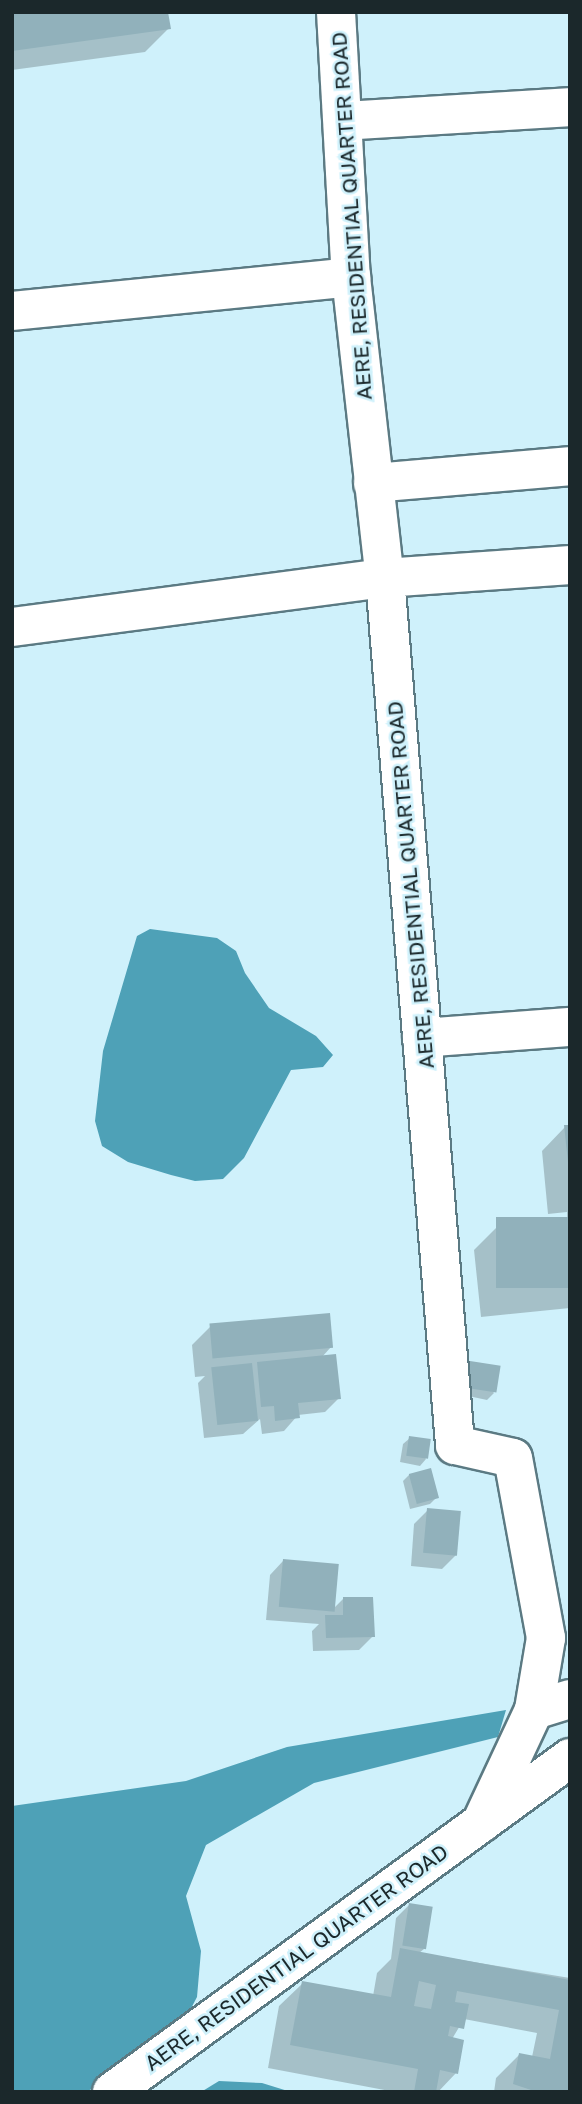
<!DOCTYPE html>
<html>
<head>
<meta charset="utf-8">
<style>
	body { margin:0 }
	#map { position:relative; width:582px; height:2104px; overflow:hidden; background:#cff1fb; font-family:"Golos Text",sans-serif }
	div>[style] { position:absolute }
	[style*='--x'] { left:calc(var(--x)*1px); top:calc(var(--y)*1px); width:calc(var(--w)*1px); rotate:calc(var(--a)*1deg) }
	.water>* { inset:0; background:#4ea1b7 }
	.shadow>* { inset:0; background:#0003 }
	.building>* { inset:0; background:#91b1bb; transform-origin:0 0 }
	.roads { filter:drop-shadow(2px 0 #5b7a83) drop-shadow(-2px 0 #5b7a83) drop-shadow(0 2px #5b7a83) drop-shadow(0 -2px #5b7a83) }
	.minor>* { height:38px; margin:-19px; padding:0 19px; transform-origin:19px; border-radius:19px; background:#fff }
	span { translate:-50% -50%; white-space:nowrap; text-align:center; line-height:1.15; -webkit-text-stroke:5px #cff1fb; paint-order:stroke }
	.street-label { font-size:21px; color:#1b282b }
	.frame { position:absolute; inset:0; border:14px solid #1b282b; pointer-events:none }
</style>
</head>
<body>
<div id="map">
	<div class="water">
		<i style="clip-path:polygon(150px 929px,217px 938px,236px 951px,245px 973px,269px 1008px,316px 1036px,333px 1055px,323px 1067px,291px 1070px,244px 1158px,223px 1179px,195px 1181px,171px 1175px,128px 1162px,102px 1146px,95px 1121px,103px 1051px,137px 936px)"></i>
		<i style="clip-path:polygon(506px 1710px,498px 1737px,314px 1783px,206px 1845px,186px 1896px,201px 1951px,197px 1997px,186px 2018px,87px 2092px,12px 2092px,12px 1806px,186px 1781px,287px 1747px)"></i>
		<i style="clip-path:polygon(219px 2081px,262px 2083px,291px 2092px,201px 2092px)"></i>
	</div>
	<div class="shadow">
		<i style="clip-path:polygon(12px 12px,169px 28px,145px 52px,12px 70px)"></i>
		<i style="clip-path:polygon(565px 1127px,570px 1127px,570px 1308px,481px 1317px,474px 1250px,497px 1227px,567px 1219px,567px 1212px,548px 1214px,542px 1151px)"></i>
		<i style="clip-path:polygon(211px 1326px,331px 1347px,322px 1357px,339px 1398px,325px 1412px,298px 1415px,284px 1431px,262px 1434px,260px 1419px,243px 1434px,204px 1438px,198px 1383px,205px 1376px,195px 1377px,192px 1345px)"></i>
		<i style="clip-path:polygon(470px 1363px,494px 1393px,487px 1400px,459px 1394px,464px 1370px)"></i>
		<i style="clip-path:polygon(410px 1438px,426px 1459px,420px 1466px,400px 1462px,403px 1444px)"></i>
		<i style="clip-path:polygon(410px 1474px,437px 1497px,430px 1504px,410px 1509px,403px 1481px)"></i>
		<i style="clip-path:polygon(428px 1510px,456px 1555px,442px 1569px,411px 1566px,414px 1524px)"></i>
		<i style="clip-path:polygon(283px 1561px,333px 1609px,343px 1599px,373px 1636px,359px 1650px,313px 1651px,312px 1631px,319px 1624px,266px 1620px,270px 1575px)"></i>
		<i style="clip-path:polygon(410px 1904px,424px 1949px,419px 1953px,570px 1978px,570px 2092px,494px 2092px,496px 2078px,519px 2055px,532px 2057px,537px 2033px,464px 2019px,452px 2039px,456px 2073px,438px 2092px,395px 2092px,268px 2068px,279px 2006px,303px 1983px,373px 1996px,377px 1973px,391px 1959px,396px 1918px)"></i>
	</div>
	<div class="building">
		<i style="clip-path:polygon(12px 12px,168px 12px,171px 29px,12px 51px)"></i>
		<i style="clip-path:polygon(564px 1125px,570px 1125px,570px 1162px,568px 1162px)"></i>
		<i style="left:570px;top:1217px;width:71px;height:74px;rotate:90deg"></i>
		<i style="left:330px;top:1313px;width:35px;height:121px;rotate:85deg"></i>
		<i style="clip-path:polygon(336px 1354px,341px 1399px,298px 1403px,300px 1418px,275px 1421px,274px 1406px,261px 1407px,257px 1362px)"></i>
		<i style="left:470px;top:1361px;width:31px;height:27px;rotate:9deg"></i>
		<i style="left:252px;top:1363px;width:58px;height:41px;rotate:84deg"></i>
		<i style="left:409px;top:1436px;width:22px;height:20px;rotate:8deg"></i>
		<i style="left:431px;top:1468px;width:31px;height:23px;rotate:75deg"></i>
		<i style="left:427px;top:1508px;width:34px;height:45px;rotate:5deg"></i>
		<i style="left:283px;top:1559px;width:56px;height:48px;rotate:5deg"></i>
		<i style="clip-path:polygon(343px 1597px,373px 1597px,375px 1637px,326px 1638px,325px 1615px,343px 1615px)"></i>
		<i style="left:409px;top:1903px;width:24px;height:43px;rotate:9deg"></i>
		<i style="clip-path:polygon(evenodd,400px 1948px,570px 1980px,570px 2092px,537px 2092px,513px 2084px,519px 2053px,550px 2059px,559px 2010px,457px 1991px,455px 2002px,469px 2004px,464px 2029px,450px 2026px,448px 2036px,464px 2040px,458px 2074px,440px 2070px,436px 2092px,414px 2092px,418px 2069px,290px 2045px,302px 1981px,391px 1997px,400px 1948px,419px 1981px,436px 1985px,431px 2009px,414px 2006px,419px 1981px)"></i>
	</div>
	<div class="roads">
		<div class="minor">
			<i style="--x:336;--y:12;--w:265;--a:86.8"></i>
			<i style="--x:351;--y:277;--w:303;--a:83.6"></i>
			<i style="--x:385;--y:578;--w:870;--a:85.38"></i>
			<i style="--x:455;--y:1445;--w:59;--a:12.6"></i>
			<i style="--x:513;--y:1458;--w:183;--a:79.6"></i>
			<i style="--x:546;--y:1638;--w:73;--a:99.5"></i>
			<i style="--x:534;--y:1710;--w:125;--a:115.1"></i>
			<i style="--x:343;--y:121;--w:227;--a:-3.5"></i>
			<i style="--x:12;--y:311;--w:341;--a:-5.7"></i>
			<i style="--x:373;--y:483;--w:198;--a:-4.9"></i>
			<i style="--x:12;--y:627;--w:376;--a:-7.5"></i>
			<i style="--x:385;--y:578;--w:185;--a:-4"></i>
			<i style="--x:422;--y:1038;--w:148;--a:-4.3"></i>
			<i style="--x:534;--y:1710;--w:38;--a:-17"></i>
			<i style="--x:112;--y:2092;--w:567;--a:-36.1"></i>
		</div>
	</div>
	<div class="street-label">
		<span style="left:351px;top:216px;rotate:-94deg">AERE, RESIDENTIAL QUARTER ROAD</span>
		<span style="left:410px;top:885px;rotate:-95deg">AERE, RESIDENTIAL QUARTER ROAD</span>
		<span style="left:296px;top:1957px;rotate:-36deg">AERE, RESIDENTIAL QUARTER ROAD</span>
	</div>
	<div class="frame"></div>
</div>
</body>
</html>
